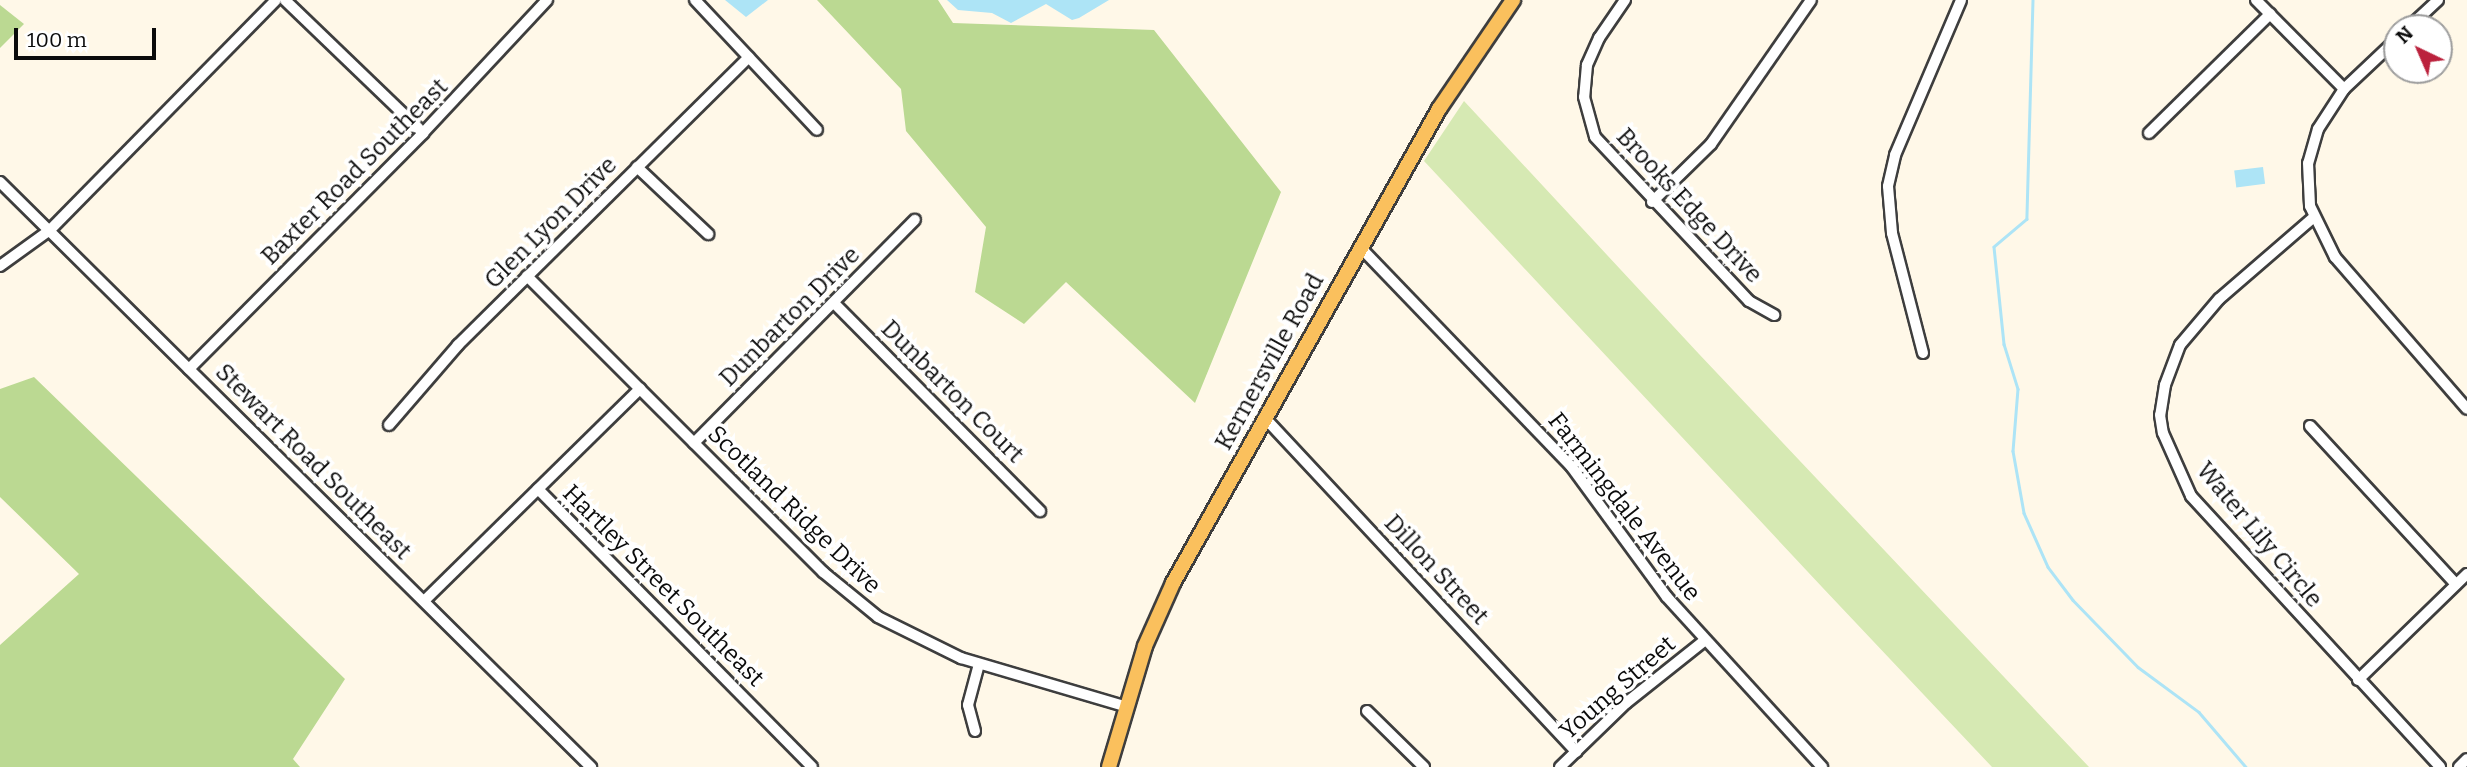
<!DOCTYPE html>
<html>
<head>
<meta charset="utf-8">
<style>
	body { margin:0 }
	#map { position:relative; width:2467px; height:767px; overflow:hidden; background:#fff8e8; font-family:Bitter,serif }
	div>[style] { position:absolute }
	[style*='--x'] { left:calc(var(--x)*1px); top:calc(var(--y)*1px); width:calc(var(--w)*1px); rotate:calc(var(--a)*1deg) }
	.green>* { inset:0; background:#d6e9b3 }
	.forest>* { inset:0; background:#bbd992 }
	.water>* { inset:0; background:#ade4f6; transform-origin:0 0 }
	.stream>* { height:2.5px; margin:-1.25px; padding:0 1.25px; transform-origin:1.25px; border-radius:1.25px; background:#ade4f6 }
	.roads { filter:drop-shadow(2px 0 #3e3e3e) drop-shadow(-2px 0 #3e3e3e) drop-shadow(0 2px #3e3e3e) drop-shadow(0 -2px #3e3e3e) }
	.minor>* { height:10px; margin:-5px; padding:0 5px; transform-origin:5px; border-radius:5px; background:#fff }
	.primary>* { height:14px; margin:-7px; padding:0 7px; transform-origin:7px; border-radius:7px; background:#fac05d }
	span { translate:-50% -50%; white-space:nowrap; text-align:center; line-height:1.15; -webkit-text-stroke:7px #fff; paint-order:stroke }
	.street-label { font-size:24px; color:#0b0b0b }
	.north { position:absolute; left:2383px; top:14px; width:70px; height:70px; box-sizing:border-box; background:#fff; border:2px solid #9d9d9d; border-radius:50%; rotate:316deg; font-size:19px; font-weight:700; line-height:28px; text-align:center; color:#0b0b0b }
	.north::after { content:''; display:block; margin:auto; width:24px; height:32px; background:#bb223d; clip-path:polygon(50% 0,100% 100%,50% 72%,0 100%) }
	.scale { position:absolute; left:14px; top:28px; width:142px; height:32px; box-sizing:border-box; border:4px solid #0b0b0b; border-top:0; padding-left:9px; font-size:21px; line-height:24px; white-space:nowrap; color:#0b0b0b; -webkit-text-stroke:5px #fff; paint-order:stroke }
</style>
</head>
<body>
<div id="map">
	<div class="green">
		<i style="clip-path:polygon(1464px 101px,1699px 354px,2089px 767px,1992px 767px,1822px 587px,1424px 161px)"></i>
	</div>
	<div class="forest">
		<i style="clip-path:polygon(817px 0,938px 0,953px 23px,1154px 30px,1281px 192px,1195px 403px,1066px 282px,1024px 324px,975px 292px,986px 227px,906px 131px,901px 89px)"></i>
		<i style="clip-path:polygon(0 5px,24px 24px,0 48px)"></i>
		<i style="clip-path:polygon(34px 377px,345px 679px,293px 759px,300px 767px,0 767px,0 645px,79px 574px,0 497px,0 389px)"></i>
	</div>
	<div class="water">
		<i style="clip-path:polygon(725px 0,768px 0,746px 17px)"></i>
		<i style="clip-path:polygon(947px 0,1109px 0,1079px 18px,1072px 20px,1046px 4px,1011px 23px,992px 13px,958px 10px)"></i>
		<i style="left:2263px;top:167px;width:17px;height:29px;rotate:83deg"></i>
	</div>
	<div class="stream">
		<i style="--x:2033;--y:0;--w:219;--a:91.6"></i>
		<i style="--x:2027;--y:219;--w:43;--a:139.7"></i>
		<i style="--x:1994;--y:247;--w:98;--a:84.1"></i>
		<i style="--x:2004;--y:344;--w:47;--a:72.7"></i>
		<i style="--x:2018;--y:389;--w:62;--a:94.6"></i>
		<i style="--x:2013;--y:451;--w:63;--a:79.9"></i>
		<i style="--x:2024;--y:513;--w:59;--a:66"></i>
		<i style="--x:2048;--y:567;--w:41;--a:52.9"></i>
		<i style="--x:2073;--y:600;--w:93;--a:45.9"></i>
		<i style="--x:2138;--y:667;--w:76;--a:36.4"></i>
		<i style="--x:2199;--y:712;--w:72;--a:49.5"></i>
	</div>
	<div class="roads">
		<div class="minor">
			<i style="--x:285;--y:0;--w:192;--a:43.9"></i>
			<i style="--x:695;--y:0;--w:178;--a:46.8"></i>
			<i style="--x:1625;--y:0;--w:46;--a:124.4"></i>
			<i style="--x:1599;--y:38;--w:30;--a:114"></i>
			<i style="--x:1587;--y:65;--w:32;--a:95"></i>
			<i style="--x:1584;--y:97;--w:41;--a:74.6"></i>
			<i style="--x:1595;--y:137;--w:225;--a:46.8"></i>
			<i style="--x:1749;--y:301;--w:29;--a:29"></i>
			<i style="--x:2256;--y:0;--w:125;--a:45.3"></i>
			<i style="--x:2408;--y:28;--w:41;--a:-43"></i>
			<i style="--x:2397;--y:39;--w:73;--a:136.7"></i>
			<i style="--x:2344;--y:89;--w:48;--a:123"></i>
			<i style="--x:2318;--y:129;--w:35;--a:106"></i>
			<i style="--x:2308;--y:163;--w:43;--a:87.3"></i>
			<i style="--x:2310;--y:206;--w:57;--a:63.9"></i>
			<i style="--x:2335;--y:257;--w:201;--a:49"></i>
			<i style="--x:2149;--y:133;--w:170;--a:-44.5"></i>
			<i style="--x:637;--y:167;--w:98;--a:43.3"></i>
			<i style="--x:0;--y:182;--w:832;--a:44.71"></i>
			<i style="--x:1652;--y:202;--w:83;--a:-44.5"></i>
			<i style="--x:1711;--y:144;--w:175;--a:-55.2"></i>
			<i style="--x:2314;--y:217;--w:125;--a:139.2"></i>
			<i style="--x:2219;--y:299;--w:60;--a:130.3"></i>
			<i style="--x:2180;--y:345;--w:43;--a:110.6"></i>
			<i style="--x:2165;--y:385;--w:30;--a:99"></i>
			<i style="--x:2160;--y:415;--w:18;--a:81"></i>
			<i style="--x:2163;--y:433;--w:69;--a:66"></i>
			<i style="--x:2191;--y:496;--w:368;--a:47.4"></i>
			<i style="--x:1360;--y:247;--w:304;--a:46.1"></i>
			<i style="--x:1571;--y:466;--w:162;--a:53.8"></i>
			<i style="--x:1667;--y:597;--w:230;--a:47.6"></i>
			<i style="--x:0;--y:266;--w:62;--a:-35.8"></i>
			<i style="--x:50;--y:230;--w:322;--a:-45.5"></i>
			<i style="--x:527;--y:276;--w:419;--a:45"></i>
			<i style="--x:823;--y:572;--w:71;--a:39.3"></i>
			<i style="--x:878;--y:617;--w:93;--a:26.3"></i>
			<i style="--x:961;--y:658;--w:170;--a:16.4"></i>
			<i style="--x:834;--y:303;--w:293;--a:45.3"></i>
			<i style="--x:1923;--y:353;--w:124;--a:-104.5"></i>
			<i style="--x:1892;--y:233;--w:47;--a:-94.9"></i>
			<i style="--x:1888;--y:186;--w:32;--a:-77"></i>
			<i style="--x:1895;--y:155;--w:168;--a:-66.9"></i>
			<i style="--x:189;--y:369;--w:332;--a:-45.2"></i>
			<i style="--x:423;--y:133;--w:182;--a:-47"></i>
			<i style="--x:1264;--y:417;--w:458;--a:47"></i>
			<i style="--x:389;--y:425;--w:106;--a:-49.2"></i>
			<i style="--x:458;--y:345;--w:409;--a:-44.7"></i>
			<i style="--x:2310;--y:426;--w:215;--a:47.3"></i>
			<i style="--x:694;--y:443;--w:314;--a:-45.3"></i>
			<i style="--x:538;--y:489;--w:390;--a:45.4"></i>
			<i style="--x:424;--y:601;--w:303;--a:-44.5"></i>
			<i style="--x:2358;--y:680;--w:152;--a:-44.2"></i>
			<i style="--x:1367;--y:711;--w:80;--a:44.5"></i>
			<i style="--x:975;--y:731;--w:27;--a:-105"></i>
			<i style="--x:968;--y:705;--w:42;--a:-75"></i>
			<i style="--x:1560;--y:767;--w:92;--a:-44.1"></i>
			<i style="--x:1626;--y:703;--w:100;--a:-38.5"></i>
			<i style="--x:2459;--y:767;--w:11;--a:-45"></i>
		</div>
		<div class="primary">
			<i style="--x:1109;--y:767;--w:126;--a:-73.4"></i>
			<i style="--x:1145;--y:646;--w:69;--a:-66"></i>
			<i style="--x:1173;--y:583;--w:544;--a:-60.7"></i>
			<i style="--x:1439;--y:109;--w:132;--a:-55.8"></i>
		</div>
	</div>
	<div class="street-label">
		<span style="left:355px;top:172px;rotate:-45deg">Baxter Road Southeast</span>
		<span style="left:1689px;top:206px;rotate:47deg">Brooks Edge Drive</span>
		<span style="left:551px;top:223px;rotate:-45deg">Glen Lyon Drive</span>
		<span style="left:790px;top:317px;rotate:-45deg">Dunbarton Drive</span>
		<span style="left:1270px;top:362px;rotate:-61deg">Kernersville Road</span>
		<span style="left:952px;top:392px;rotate:45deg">Dunbarton Court</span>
		<span style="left:313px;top:462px;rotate:45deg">Stewart Road Southeast</span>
		<span style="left:1624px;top:507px;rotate:52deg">Farmingdale Avenue</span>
		<span style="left:794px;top:510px;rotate:44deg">Scotland Ridge Drive</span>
		<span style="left:2259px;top:535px;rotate:50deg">Water Lily Circle</span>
		<span style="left:1436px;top:570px;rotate:47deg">Dillon Street</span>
		<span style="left:663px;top:586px;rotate:45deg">Hartley Street Southeast</span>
		<span style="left:1618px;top:688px;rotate:-41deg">Young Street</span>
	</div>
	<div class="north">N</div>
	<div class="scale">100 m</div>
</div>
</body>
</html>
